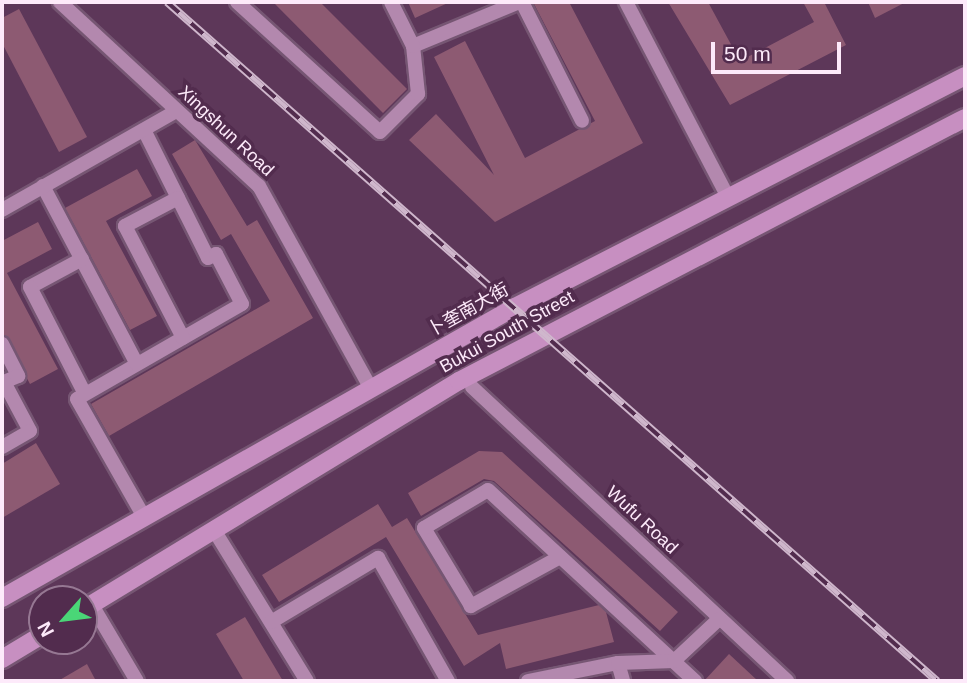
<!DOCTYPE html>
<html>
<head>
<meta charset="utf-8">
<style>
	body { margin:0 }
	#map { position:relative; width:967px; height:683px; overflow:hidden; background:#5d3759; font-family:Helvetica,"Noto Sans SC",sans-serif }
	div>[style] { position:absolute }
	[style*='--x'] { left:calc(var(--x)*1px); top:calc(var(--y)*1px); width:calc(var(--w)*1px); rotate:calc(var(--a)*1deg) }
	.building>* { inset:0; background:#8d5a72 }
	.roads { filter:drop-shadow(2px 0 #765673) drop-shadow(-2px 0 #765673) drop-shadow(0 2px #765673) drop-shadow(0 -2px #765673) }
	.minor>* { height:14px; margin:-7px; padding:0 7px; transform-origin:7px; border-radius:7px; background:#b388ae }
	.tertiary>* { height:14px; margin:-7px; padding:0 7px; transform-origin:7px; border-radius:7px; background:#b388ae }
	.primary>* { height:18px; margin:-9px; padding:0 9px; transform-origin:9px; border-radius:9px; background:#c78fc1 }
	.rail>* { height:8px; margin-top:-4px; transform-origin:0; background:repeating-linear-gradient(90deg,#522c4e 0 16px,#cfb7cc 0 32px); box-sizing:border-box; border-block:2px solid #cfb7cc }
	span { translate:-50% -50%; white-space:nowrap; text-align:center; line-height:1.15; -webkit-text-stroke:7px #522c4e; paint-order:stroke }
	.street-label { font-size:18px; color:#fdeafa }
	.frame { position:absolute; inset:0; border:4px solid #fdeafa; pointer-events:none }
	.north { position:absolute; left:28px; top:585px; width:70px; height:70px; box-sizing:border-box; background:#522c4e; border:2px solid #967893; border-radius:50%; rotate:242deg; font-size:19px; font-weight:700; line-height:28px; text-align:center; color:#fdeafa }
	.north::after { content:''; display:block; margin:auto; width:24px; height:32px; background:#4ad677; clip-path:polygon(50% 0,100% 100%,50% 72%,0 100%) }
	.scale { position:absolute; left:711px; top:42px; width:130px; height:32px; box-sizing:border-box; border:4px solid #fdeafa; border-top:0; padding-left:9px; font-size:21px; line-height:24px; white-space:nowrap; color:#fdeafa; -webkit-text-stroke:5px #522c4e; paint-order:stroke }
</style>
</head>
<body>
<div id="map">
	<div class="building">
		<i style="clip-path:polygon(273px 2px,320px 2px,407px 89px,383px 113px)"></i>
		<i style="clip-path:polygon(408px 2px,450px 2px,415px 18px)"></i>
		<i style="clip-path:polygon(533px 2px,569px 2px,643px 143px,495px 222px,409px 140px,436px 114px,494px 175px,434px 57px,465px 41px,525px 158px,595px 121px)"></i>
		<i style="clip-path:polygon(668px 2px,708px 2px,740px 61px,814px 22px,803px 2px,824px 2px,846px 45px,730px 105px)"></i>
		<i style="clip-path:polygon(868px 2px,906px 2px,875px 18px)"></i>
		<i style="clip-path:polygon(19px 9px,87px 137px,59px 152px,2px 43px,2px 18px)"></i>
		<i style="clip-path:polygon(195px 140px,247px 226px,257px 220px,313px 318px,109px 436px,91px 404px,270px 301px,231px 234px,221px 240px,172px 154px)"></i>
		<i style="clip-path:polygon(137px 169px,152px 196px,106px 221px,157px 316px,130px 330px,65px 208px)"></i>
		<i style="clip-path:polygon(38px 222px,52px 249px,7px 273px,58px 369px,30px 384px,2px 332px,2px 241px)"></i>
		<i style="clip-path:polygon(36px 443px,60px 484px,2px 518px,2px 464px)"></i>
		<i style="clip-path:polygon(479px 451px,502px 452px,678px 612px,660px 631px,494px 481px,484px 479px,421px 516px,408px 493px)"></i>
		<i style="clip-path:polygon(378px 504px,392px 527px,407px 518px,478px 635px,599px 605px,606px 612px,614px 642px,506px 669px,500px 643px,464px 666px,386px 537px,279px 602px,262px 575px)"></i>
		<i style="clip-path:polygon(245px 617px,283px 681px,244px 681px,216px 634px)"></i>
		<i style="clip-path:polygon(729px 654px,758px 681px,704px 681px)"></i>
		<i style="clip-path:polygon(87px 664px,96px 681px,58px 681px)"></i>
	</div>
	<div class="roads">
		<div class="minor">
			<i style="--x:237;--y:2;--w:193;--a:42.3"></i>
			<i style="--x:380;--y:132;--w:54;--a:-45"></i>
			<i style="--x:418;--y:94;--w:48;--a:-95.9"></i>
			<i style="--x:413;--y:46;--w:115;--a:-22.5"></i>
			<i style="--x:391;--y:2;--w:49;--a:63.4"></i>
			<i style="--x:522;--y:2;--w:133;--a:63.2"></i>
			<i style="--x:626;--y:2;--w:218;--a:62.4"></i>
			<i style="--x:144;--y:130;--w:143;--a:63.4"></i>
			<i style="--x:208;--y:258;--w:9;--a:-27"></i>
			<i style="--x:216;--y:254;--w:56;--a:62.5"></i>
			<i style="--x:242;--y:304;--w:190;--a:150.1"></i>
			<i style="--x:77;--y:399;--w:136;--a:60.4"></i>
			<i style="--x:43;--y:186;--w:201;--a:62.2"></i>
			<i style="--x:178;--y:198;--w:60;--a:152.2"></i>
			<i style="--x:125;--y:226;--w:126;--a:62.6"></i>
			<i style="--x:2;--y:210;--w:200;--a:-29.6"></i>
			<i style="--x:82;--y:259;--w:59;--a:151.7"></i>
			<i style="--x:30;--y:287;--w:120;--a:62.8"></i>
			<i style="--x:2;--y:344;--w:36;--a:63"></i>
			<i style="--x:18;--y:376;--w:15;--a:157"></i>
			<i style="--x:4;--y:382;--w:55;--a:62"></i>
			<i style="--x:30;--y:431;--w:32;--a:150"></i>
			<i style="--x:472;--y:387;--w:431;--a:43"></i>
			<i style="--x:214;--y:530;--w:177;--a:58.4"></i>
			<i style="--x:560;--y:557;--w:102;--a:151.2"></i>
			<i style="--x:471;--y:606;--w:91;--a:-121.1"></i>
			<i style="--x:424;--y:528;--w:74;--a:-30.7"></i>
			<i style="--x:488;--y:490;--w:282;--a:42.7"></i>
			<i style="--x:92;--y:605;--w:88;--a:59.4"></i>
			<i style="--x:271;--y:622;--w:125;--a:-30.9"></i>
			<i style="--x:378;--y:558;--w:142;--a:60.4"></i>
			<i style="--x:618;--y:663;--w:19;--a:74"></i>
			<i style="--x:528;--y:681;--w:92;--a:-11.3"></i>
			<i style="--x:618;--y:663;--w:56;--a:-2"></i>
			<i style="--x:674;--y:661;--w:62;--a:-43"></i>
		</div>
		<div class="tertiary">
			<i style="--x:60;--y:2;--w:271;--a:42.8"></i>
			<i style="--x:259;--y:186;--w:232;--a:61.1"></i>
		</div>
		<div class="primary">
			<i style="--x:2;--y:598;--w:590;--a:-29.56"></i>
			<i style="--x:515;--y:307;--w:506;--a:-27.17"></i>
			<i style="--x:84;--y:609;--w:439;--a:-31.3"></i>
			<i style="--x:459;--y:381;--w:570;--a:-27.46"></i>
			<i style="--x:2;--y:659;--w:47;--a:-31"></i>
		</div>
	</div>
	<div class="rail">
		<i style="--x:167;--y:2;--w:1027;--a:41.41"></i>
	</div>
	<div class="street-label">
		<span style="left:226px;top:131px;rotate:43deg">Xingshun Road</span>
		<span style="left:468px;top:310px;rotate:-29deg">卜奎南大街</span>
		<span style="left:507px;top:332px;rotate:-29deg">Bukui South Street</span>
		<span style="left:642px;top:520px;rotate:43deg">Wufu Road</span>
	</div>
	<div class="frame"></div>
	<div class="north">N</div>
	<div class="scale">50 m</div>
</div>
</body>
</html>
